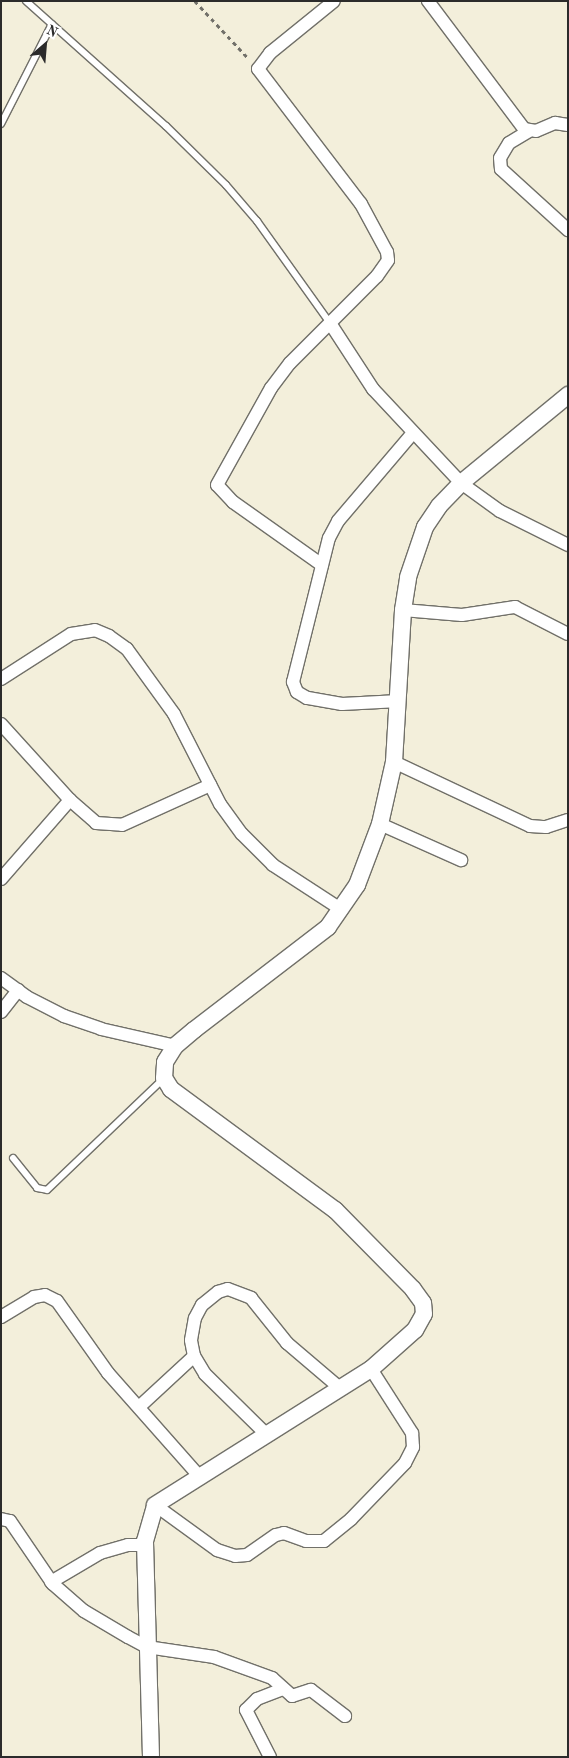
<!DOCTYPE html>
<html>
<head>
<meta charset="utf-8">
<style>
	body { margin:0 }
	#map { position:relative; width:569px; height:1758px; overflow:hidden; background:#f3efdb; font-family:"Old Standard TT",serif }
	div>[style] { position:absolute }
	[style*='--x'] { left:calc(var(--x)*1px); top:calc(var(--y)*1px); width:calc(var(--w)*1px); rotate:calc(var(--a)*1deg) }
	.path>* { height:2.5px; margin-top:-1.25px; transform-origin:0; background:repeating-linear-gradient(90deg,#717069 0 4px,transparent 0 8px) }
	.roads { filter:drop-shadow(1px 0 #717069) drop-shadow(-1px 0 #717069) drop-shadow(0 1px #717069) drop-shadow(0 -1px #717069) }
	.service>* { height:6px; margin:-3px; padding:0 3px; transform-origin:3px; border-radius:3px; background:#fff }
	.minor>* { height:12px; margin:-6px; padding:0 6px; transform-origin:6px; border-radius:6px; background:#fff }
	.tertiary>* { height:16px; margin:-8px; padding:0 8px; transform-origin:8px; border-radius:8px; background:#fff }
	span { translate:-50% -50%; white-space:nowrap; text-align:center; line-height:1.15; -webkit-text-stroke:5px #fff; paint-order:stroke }
	.frame { position:absolute; inset:0; border:2px solid #2b2b2b; pointer-events:none }
	.north { position:absolute; left:20px; top:20px; width:50px; height:50px; -webkit-text-stroke:4px #fff; paint-order:stroke; rotate:27deg; font-size:14px; font-weight:700; line-height:20px; text-align:center; color:#2b2b2b }
	.north::after { content:''; display:block; margin:auto; width:18px; height:22px; background:#2b2b2b; clip-path:polygon(50% 0,100% 100%,50% 72%,0 100%) }
</style>
</head>
<body>
<div id="map">
	<div class="path">
		<i style="--x:195;--y:1;--w:79;--a:47"></i>
	</div>
	<div class="roads">
		<div class="service">
			<i style="--x:26;--y:1;--w:188;--a:41.8"></i>
			<i style="--x:166;--y:126;--w:84;--a:44.5"></i>
			<i style="--x:226;--y:185;--w:48;--a:49.3"></i>
			<i style="--x:257;--y:221;--w:125;--a:54.4"></i>
			<i style="--x:1;--y:124;--w:112;--a:-63"></i>
			<i style="--x:13;--y:1158;--w:38;--a:51"></i>
			<i style="--x:37;--y:1188;--w:10;--a:11"></i>
			<i style="--x:47;--y:1190;--w:161;--a:-43.7"></i>
		</div>
		<div class="minor">
			<i style="--x:428;--y:1;--w:160;--a:53.1"></i>
			<i style="--x:524;--y:129;--w:12;--a:9"></i>
			<i style="--x:536;--y:131;--w:21;--a:-23"></i>
			<i style="--x:555;--y:123;--w:13;--a:9"></i>
			<i style="--x:529;--y:131;--w:23;--a:149"></i>
			<i style="--x:509;--y:143;--w:17;--a:121"></i>
			<i style="--x:500;--y:158;--w:11;--a:85"></i>
			<i style="--x:501;--y:169;--w:91;--a:42.3"></i>
			<i style="--x:330;--y:323;--w:79;--a:56.9"></i>
			<i style="--x:373;--y:389;--w:129;--a:46.9"></i>
			<i style="--x:461;--y:483;--w:48;--a:35.7"></i>
			<i style="--x:500;--y:511;--w:76;--a:26.6"></i>
			<i style="--x:322;--y:565;--w:109;--a:-144.7"></i>
			<i style="--x:233;--y:502;--w:23;--a:-133"></i>
			<i style="--x:217;--y:485;--w:111;--a:-60.9"></i>
			<i style="--x:271;--y:388;--w:31;--a:-53"></i>
			<i style="--x:290;--y:363;--w:123;--a:-45"></i>
			<i style="--x:377;--y:276;--w:19;--a:-55"></i>
			<i style="--x:388;--y:260;--w:8;--a:-97"></i>
			<i style="--x:387;--y:252;--w:55;--a:-118.4"></i>
			<i style="--x:361;--y:204;--w:170;--a:-127.3"></i>
			<i style="--x:258;--y:69;--w:20;--a:-53"></i>
			<i style="--x:270;--y:53;--w:82;--a:-39.1"></i>
			<i style="--x:403;--y:610;--w:59;--a:4.8"></i>
			<i style="--x:462;--y:615;--w:54;--a:-8.6"></i>
			<i style="--x:515;--y:607;--w:59;--a:27"></i>
			<i style="--x:1;--y:679;--w:83;--a:-32.7"></i>
			<i style="--x:71;--y:634;--w:24;--a:-9"></i>
			<i style="--x:95;--y:630;--w:15;--a:23"></i>
			<i style="--x:109;--y:636;--w:22;--a:36"></i>
			<i style="--x:127;--y:649;--w:80;--a:54.1"></i>
			<i style="--x:174;--y:714;--w:101;--a:62.9"></i>
			<i style="--x:220;--y:804;--w:37;--a:54"></i>
			<i style="--x:242;--y:834;--w:44;--a:45"></i>
			<i style="--x:273;--y:865;--w:82;--a:33.1"></i>
			<i style="--x:399;--y:701;--w:57;--a:177"></i>
			<i style="--x:342;--y:704;--w:36;--a:-170"></i>
			<i style="--x:307;--y:698;--w:12;--a:-149"></i>
			<i style="--x:297;--y:692;--w:11;--a:-112"></i>
			<i style="--x:293;--y:682;--w:148;--a:-76"></i>
			<i style="--x:329;--y:538;--w:19;--a:-62"></i>
			<i style="--x:338;--y:521;--w:116;--a:-49.6"></i>
			<i style="--x:1;--y:724;--w:103;--a:47.8"></i>
			<i style="--x:70;--y:800;--w:35;--a:41"></i>
			<i style="--x:96;--y:823;--w:26;--a:4"></i>
			<i style="--x:122;--y:825;--w:97;--a:-24.4"></i>
			<i style="--x:394;--y:762;--w:150;--a:25.2"></i>
			<i style="--x:530;--y:826;--w:16;--a:4"></i>
			<i style="--x:546;--y:827;--w:23;--a:-18"></i>
			<i style="--x:380;--y:824;--w:89;--a:24"></i>
			<i style="--x:1;--y:879;--w:105;--a:-48.9"></i>
			<i style="--x:1;--y:978;--w:32;--a:36"></i>
			<i style="--x:27;--y:997;--w:42;--a:27.2"></i>
			<i style="--x:64;--y:1016;--w:39;--a:19"></i>
			<i style="--x:101;--y:1029;--w:76;--a:12.9"></i>
			<i style="--x:1;--y:1012;--w:28;--a:-52"></i>
			<i style="--x:1;--y:1317;--w:39;--a:-31"></i>
			<i style="--x:34;--y:1297;--w:11;--a:-10"></i>
			<i style="--x:45;--y:1295;--w:13;--a:27"></i>
			<i style="--x:57;--y:1301;--w:88;--a:54.7"></i>
			<i style="--x:108;--y:1373;--w:140;--a:48.5"></i>
			<i style="--x:139;--y:1407;--w:75;--a:-42.8"></i>
			<i style="--x:265;--y:1433;--w:84;--a:-135.5"></i>
			<i style="--x:205;--y:1374;--w:21;--a:-121"></i>
			<i style="--x:194;--y:1356;--w:16;--a:-101"></i>
			<i style="--x:191;--y:1340;--w:22;--a:-80"></i>
			<i style="--x:195;--y:1318;--w:15;--a:-62"></i>
			<i style="--x:202;--y:1305;--w:21;--a:-39"></i>
			<i style="--x:218;--y:1292;--w:10;--a:-17"></i>
			<i style="--x:228;--y:1289;--w:25;--a:21"></i>
			<i style="--x:251;--y:1298;--w:58;--a:51.3"></i>
			<i style="--x:287;--y:1343;--w:71;--a:40.4"></i>
			<i style="--x:155;--y:1505;--w:77;--a:36"></i>
			<i style="--x:217;--y:1550;--w:19;--a:18"></i>
			<i style="--x:235;--y:1556;--w:12;--a:-5"></i>
			<i style="--x:247;--y:1555;--w:35;--a:-35"></i>
			<i style="--x:276;--y:1535;--w:8;--a:-14"></i>
			<i style="--x:284;--y:1533;--w:23;--a:20"></i>
			<i style="--x:306;--y:1541;--w:18;--a:0"></i>
			<i style="--x:324;--y:1541;--w:35;--a:-39"></i>
			<i style="--x:351;--y:1519;--w:78;--a:-46"></i>
			<i style="--x:405;--y:1463;--w:18;--a:-63"></i>
			<i style="--x:413;--y:1447;--w:14;--a:-94"></i>
			<i style="--x:412;--y:1433;--w:76;--a:-122.6"></i>
			<i style="--x:1;--y:1519;--w:9;--a:13"></i>
			<i style="--x:10;--y:1521;--w:76;--a:55.7"></i>
			<i style="--x:53;--y:1584;--w:41;--a:41.1"></i>
			<i style="--x:84;--y:1611;--w:51;--a:30.6"></i>
			<i style="--x:128;--y:1637;--w:21;--a:28"></i>
			<i style="--x:147;--y:1647;--w:68;--a:8.5"></i>
			<i style="--x:214;--y:1657;--w:62;--a:19.9"></i>
			<i style="--x:272;--y:1678;--w:27;--a:42"></i>
			<i style="--x:292;--y:1696;--w:20;--a:-18"></i>
			<i style="--x:311;--y:1690;--w:43;--a:37.4"></i>
			<i style="--x:51;--y:1582;--w:57;--a:-30.6"></i>
			<i style="--x:100;--y:1553;--w:29;--a:-16"></i>
			<i style="--x:128;--y:1545;--w:17;--a:0"></i>
			<i style="--x:270;--y:1757;--w:53;--a:-117.1"></i>
			<i style="--x:246;--y:1710;--w:16;--a:-45"></i>
			<i style="--x:257;--y:1699;--w:28;--a:-21"></i>
		</div>
		<div class="tertiary">
			<i style="--x:151;--y:1757;--w:216;--a:-91.6"></i>
			<i style="--x:145;--y:1541;--w:37;--a:-74"></i>
			<i style="--x:155;--y:1505;--w:255;--a:-32.2"></i>
			<i style="--x:371;--y:1369;--w:59;--a:-41.6"></i>
			<i style="--x:415;--y:1330;--w:18;--a:-61"></i>
			<i style="--x:424;--y:1314;--w:11;--a:-95"></i>
			<i style="--x:423;--y:1303;--w:17;--a:-126"></i>
			<i style="--x:413;--y:1289;--w:111;--a:-134.6"></i>
			<i style="--x:335;--y:1210;--w:204;--a:-143.6"></i>
			<i style="--x:171;--y:1089;--w:13;--a:-122"></i>
			<i style="--x:164;--y:1078;--w:16;--a:-86"></i>
			<i style="--x:165;--y:1062;--w:19;--a:-58"></i>
			<i style="--x:175;--y:1046;--w:25;--a:-40"></i>
			<i style="--x:194;--y:1030;--w:169;--a:-37.5"></i>
			<i style="--x:328;--y:927;--w:51;--a:-55.4"></i>
			<i style="--x:357;--y:885;--w:65;--a:-69.3"></i>
			<i style="--x:380;--y:824;--w:64;--a:-77.3"></i>
			<i style="--x:394;--y:762;--w:152;--a:-86.6"></i>
			<i style="--x:403;--y:610;--w:33;--a:-81"></i>
			<i style="--x:408;--y:577;--w:53;--a:-71.2"></i>
			<i style="--x:425;--y:527;--w:25;--a:-56"></i>
			<i style="--x:439;--y:506;--w:32;--a:-46"></i>
			<i style="--x:461;--y:483;--w:139;--a:-39.4"></i>
		</div>
	</div>
	<div class="frame"></div>
	<div class="north">N</div>
</div>
</body>
</html>
